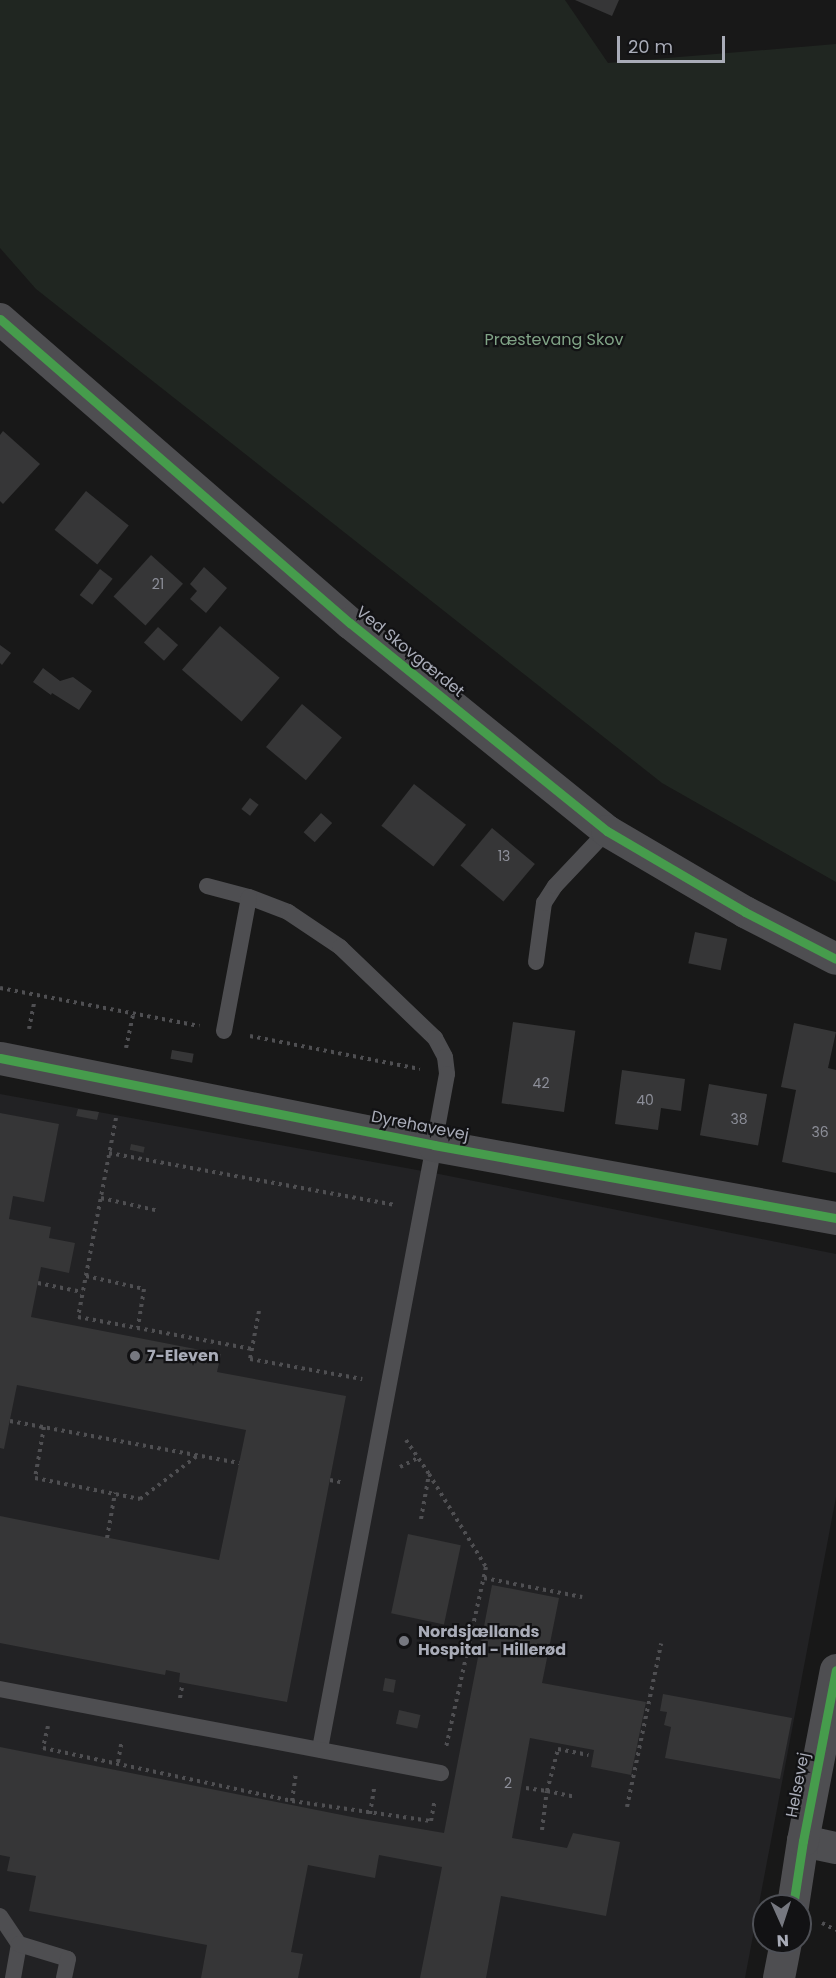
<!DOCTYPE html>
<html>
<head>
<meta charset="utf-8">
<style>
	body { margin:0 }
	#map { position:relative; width:836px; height:1978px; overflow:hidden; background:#181818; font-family:Poppins,sans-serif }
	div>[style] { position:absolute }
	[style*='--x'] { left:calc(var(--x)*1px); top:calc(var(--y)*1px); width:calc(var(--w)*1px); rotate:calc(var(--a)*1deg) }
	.built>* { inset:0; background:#222224 }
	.green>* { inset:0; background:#202621 }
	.building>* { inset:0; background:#363637; transform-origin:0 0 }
	.path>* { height:4px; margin-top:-2px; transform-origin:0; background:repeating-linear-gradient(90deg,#4f4f52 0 3px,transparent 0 7.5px) }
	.lane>* { height:16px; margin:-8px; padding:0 8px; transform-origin:8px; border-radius:8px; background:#4e4e51 }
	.street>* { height:32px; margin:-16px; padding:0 16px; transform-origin:16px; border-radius:16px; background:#4e4e51 }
	.secondary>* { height:33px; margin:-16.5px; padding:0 16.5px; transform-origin:16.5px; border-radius:16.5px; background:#4c4c4f }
	.cycleway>* { height:9px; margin:-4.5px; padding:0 4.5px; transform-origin:4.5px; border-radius:4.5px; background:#469c4c }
	.dots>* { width:16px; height:16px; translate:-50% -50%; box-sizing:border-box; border:3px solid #121214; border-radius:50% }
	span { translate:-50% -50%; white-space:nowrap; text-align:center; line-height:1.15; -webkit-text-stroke:4.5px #121214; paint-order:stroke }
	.number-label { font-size:14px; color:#8c8e98 }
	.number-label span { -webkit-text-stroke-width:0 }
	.park-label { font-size:16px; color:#80a386 }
	.street-label { font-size:16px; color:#a9acb8 }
	.poi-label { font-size:16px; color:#a9acb8; font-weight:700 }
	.left { translate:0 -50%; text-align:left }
	.north { position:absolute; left:752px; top:1894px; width:60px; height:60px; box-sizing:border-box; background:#121214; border:2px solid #4e5056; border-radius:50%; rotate:177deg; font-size:16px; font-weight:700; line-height:24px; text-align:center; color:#a9acb8 }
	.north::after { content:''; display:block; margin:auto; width:21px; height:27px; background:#767880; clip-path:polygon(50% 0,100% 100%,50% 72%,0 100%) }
	.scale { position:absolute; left:617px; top:36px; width:108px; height:27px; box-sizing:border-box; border:3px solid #a9acb8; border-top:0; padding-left:8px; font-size:18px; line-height:21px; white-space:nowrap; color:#a9acb8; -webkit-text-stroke:4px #121214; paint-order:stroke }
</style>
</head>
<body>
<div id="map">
	<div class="built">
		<i style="clip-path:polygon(0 1094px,439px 1174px,836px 1254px,836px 1497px,745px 1978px,0 1978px)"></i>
	</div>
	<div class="green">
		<i style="clip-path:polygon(0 0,565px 0,608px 63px,836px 44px,836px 882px,662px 783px,36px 289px,0 248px)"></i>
	</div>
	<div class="building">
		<i style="clip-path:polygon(575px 0,619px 0,612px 16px)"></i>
		<i style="clip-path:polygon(3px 431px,40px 464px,3px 504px,0 501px,0 435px)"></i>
		<i style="left:86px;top:491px;width:55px;height:50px;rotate:39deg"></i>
		<i style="left:151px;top:555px;width:43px;height:56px;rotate:42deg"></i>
		<i style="clip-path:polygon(204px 567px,227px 588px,206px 613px,190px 599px,197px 591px,190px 584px)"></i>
		<i style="left:100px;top:569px;width:16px;height:33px;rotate:38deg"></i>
		<i style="left:220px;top:626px;width:79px;height:58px;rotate:41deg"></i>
		<i style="left:158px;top:627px;width:27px;height:21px;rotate:42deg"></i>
		<i style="clip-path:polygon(0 645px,11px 653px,2px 665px,0 663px)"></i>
		<i style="clip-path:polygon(43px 668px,60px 681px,73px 677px,92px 691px,79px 710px,52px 693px,51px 695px,33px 682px)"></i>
		<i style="left:302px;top:704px;width:52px;height:56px;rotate:40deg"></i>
		<i style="left:414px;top:784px;width:66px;height:53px;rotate:38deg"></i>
		<i style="left:250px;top:798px;width:11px;height:14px;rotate:38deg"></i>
		<i style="left:321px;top:813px;width:15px;height:26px;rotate:42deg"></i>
		<i style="left:492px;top:828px;width:56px;height:49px;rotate:40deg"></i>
		<i style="left:695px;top:932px;width:33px;height:32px;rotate:12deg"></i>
		<i style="left:513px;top:1022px;width:63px;height:82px;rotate:8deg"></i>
		<i style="clip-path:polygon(794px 1023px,836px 1032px,828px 1068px,836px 1070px,836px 1173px,782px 1162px,796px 1090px,781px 1087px)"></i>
		<i style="left:172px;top:1050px;width:22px;height:9px;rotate:10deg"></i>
		<i style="clip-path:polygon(622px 1070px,685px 1079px,681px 1111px,661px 1108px,658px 1130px,615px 1124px)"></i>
		<i style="left:709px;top:1084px;width:59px;height:52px;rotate:10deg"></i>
		<i style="clip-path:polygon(78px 1109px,99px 1112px,97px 1120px,76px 1116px)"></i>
		<i style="clip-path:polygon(0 1113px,59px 1124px,44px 1202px,13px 1196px,9px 1219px,51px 1227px,49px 1238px,75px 1243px,69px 1273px,41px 1267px,31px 1317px,221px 1354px,217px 1372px,346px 1396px,287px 1702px,179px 1682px,180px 1673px,166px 1670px,165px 1675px,0 1643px,0 1516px,219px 1560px,246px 1430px,17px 1385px,4px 1449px,0 1448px)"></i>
		<i style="left:131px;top:1144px;width:14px;height:6px;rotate:12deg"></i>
		<i style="left:408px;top:1534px;width:54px;height:81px;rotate:12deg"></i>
		<i style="clip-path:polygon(492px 1585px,559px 1598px,542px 1683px,646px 1702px,631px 1775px,591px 1767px,594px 1750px,530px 1738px,512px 1838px,567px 1848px,573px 1833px,620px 1842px,606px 1916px,501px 1896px,486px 1978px,420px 1978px,442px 1867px,379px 1855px,375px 1878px,308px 1865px,291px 1952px,303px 1954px,298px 1978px,201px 1978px,207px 1945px,29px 1911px,36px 1876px,7px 1871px,10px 1857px,0 1855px,0 1747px,362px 1819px,444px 1833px)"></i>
		<i style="left:385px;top:1678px;width:11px;height:13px;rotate:10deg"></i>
		<i style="clip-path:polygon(663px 1694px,792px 1718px,780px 1779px,665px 1758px,671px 1727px,664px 1725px,667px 1712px,660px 1711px)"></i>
		<i style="left:399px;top:1710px;width:22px;height:14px;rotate:13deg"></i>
	</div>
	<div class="path">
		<i style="--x:0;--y:988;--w:203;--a:10.8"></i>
		<i style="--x:29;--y:1029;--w:26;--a:-79"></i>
		<i style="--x:250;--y:1036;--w:173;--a:11"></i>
		<i style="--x:126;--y:1048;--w:35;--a:-78"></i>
		<i style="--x:116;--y:1118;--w:203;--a:100.8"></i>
		<i style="--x:78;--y:1317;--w:177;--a:10.4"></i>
		<i style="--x:109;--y:1153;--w:291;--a:10.3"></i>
		<i style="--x:101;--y:1198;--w:59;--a:12.6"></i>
		<i style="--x:86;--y:1276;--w:59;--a:12.6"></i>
		<i style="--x:144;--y:1289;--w:39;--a:99"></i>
		<i style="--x:38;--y:1283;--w:45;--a:11.6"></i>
		<i style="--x:259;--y:1311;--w:49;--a:100.6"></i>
		<i style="--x:250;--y:1359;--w:114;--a:10.1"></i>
		<i style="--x:10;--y:1421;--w:233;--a:10.4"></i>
		<i style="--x:44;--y:1427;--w:52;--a:100"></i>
		<i style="--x:35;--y:1478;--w:107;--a:11.3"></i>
		<i style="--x:140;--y:1499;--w:71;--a:-37"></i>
		<i style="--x:406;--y:1440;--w:41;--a:55.9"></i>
		<i style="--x:429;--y:1474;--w:109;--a:58.5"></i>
		<i style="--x:486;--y:1567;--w:184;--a:102.5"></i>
		<i style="--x:400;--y:1467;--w:20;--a:-27"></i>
		<i style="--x:330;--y:1480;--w:14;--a:12"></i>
		<i style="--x:421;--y:1519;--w:46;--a:-79.9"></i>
		<i style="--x:107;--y:1538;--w:46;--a:-79.9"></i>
		<i style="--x:484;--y:1578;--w:100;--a:11"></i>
		<i style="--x:180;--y:1698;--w:11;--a:-80"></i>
		<i style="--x:48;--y:1726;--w:23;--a:103"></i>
		<i style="--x:43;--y:1748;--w:255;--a:12"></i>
		<i style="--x:292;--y:1801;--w:140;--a:8.2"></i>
		<i style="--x:431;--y:1821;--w:22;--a:-80"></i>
		<i style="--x:118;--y:1762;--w:22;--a:-80"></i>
		<i style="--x:526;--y:1788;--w:21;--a:8"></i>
		<i style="--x:547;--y:1791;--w:43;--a:-75.3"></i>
		<i style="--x:558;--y:1749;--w:31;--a:11"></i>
		<i style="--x:292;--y:1801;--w:28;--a:-82"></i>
		<i style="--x:627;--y:1807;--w:167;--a:-78.2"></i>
		<i style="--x:370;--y:1814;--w:26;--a:-81"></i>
		<i style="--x:542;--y:1830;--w:39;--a:-83"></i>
		<i style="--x:547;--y:1791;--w:29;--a:12"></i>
		<i style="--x:822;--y:1923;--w:16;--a:27"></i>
	</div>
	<div class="lane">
		<i style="--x:207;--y:886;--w:43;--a:14.7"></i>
		<i style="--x:249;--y:897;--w:42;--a:21"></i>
		<i style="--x:288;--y:912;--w:63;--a:33.9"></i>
		<i style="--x:340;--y:947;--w:132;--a:43.8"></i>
		<i style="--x:435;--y:1038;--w:21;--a:62"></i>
		<i style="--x:445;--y:1057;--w:17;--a:83"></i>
		<i style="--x:447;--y:1074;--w:72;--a:100.4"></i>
		<i style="--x:434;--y:1145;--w:615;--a:100.69"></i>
		<i style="--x:536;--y:962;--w:60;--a:-82.3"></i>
		<i style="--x:544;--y:903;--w:20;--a:-57"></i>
		<i style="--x:555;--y:886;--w:76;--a:-46.6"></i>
		<i style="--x:224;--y:1031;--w:136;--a:-79.4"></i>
		<i style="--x:0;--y:1689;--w:449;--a:10.8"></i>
		<i style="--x:0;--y:1916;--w:34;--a:56"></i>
		<i style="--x:19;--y:1944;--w:35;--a:100"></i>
		<i style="--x:19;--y:1944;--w:51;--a:17"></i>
		<i style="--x:68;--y:1959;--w:19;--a:102"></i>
	</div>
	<div class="street">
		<i style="--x:0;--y:319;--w:464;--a:41"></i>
		<i style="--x:350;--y:623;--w:331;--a:39"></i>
		<i style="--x:607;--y:831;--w:160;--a:30.4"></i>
		<i style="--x:745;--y:912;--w:102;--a:27.3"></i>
		<i style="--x:803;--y:1841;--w:34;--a:12"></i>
		<i style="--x:793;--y:1906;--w:66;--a:-81.3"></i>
		<i style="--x:803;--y:1841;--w:174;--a:-79.1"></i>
		<i style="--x:779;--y:1978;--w:37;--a:-79"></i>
	</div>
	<div class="secondary">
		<i style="--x:0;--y:1058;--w:443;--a:11.3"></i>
		<i style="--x:434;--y:1145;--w:409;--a:10.3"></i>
	</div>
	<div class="cycleway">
		<i style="--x:0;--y:319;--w:464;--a:41"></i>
		<i style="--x:350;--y:623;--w:331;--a:39"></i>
		<i style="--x:607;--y:831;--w:160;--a:30.4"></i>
		<i style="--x:745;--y:912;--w:102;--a:27.3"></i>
		<i style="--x:0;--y:1058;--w:443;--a:11.3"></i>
		<i style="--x:434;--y:1145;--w:409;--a:10.3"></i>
		<i style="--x:793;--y:1906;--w:66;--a:-81.3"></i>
		<i style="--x:803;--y:1841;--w:174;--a:-79.1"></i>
	</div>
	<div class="dots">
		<i style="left:135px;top:1356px;background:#767880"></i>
		<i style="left:404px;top:1641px;background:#767880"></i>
	</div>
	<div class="number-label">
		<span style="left:158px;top:584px">21</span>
		<span style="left:504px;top:856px">13</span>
		<span style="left:541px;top:1083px">42</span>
		<span style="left:645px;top:1100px">40</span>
		<span style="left:739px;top:1119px">38</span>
		<span style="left:820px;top:1132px">36</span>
		<span style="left:508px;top:1783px">2</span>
	</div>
	<div class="park-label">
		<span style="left:554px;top:340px">Præstevang Skov</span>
	</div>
	<div class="street-label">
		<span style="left:410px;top:652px;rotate:39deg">Ved Skovgærdet</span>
		<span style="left:420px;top:1126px;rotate:11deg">Dyrehavevej</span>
		<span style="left:798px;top:1785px;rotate:-79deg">Helsevej</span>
	</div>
	<div class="poi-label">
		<span class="left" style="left:147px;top:1356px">7-Eleven</span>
		<span class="left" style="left:418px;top:1641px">Nordsjællands<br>Hospital - Hillerød</span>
	</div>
	<div class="north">N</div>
	<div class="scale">20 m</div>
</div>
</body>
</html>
